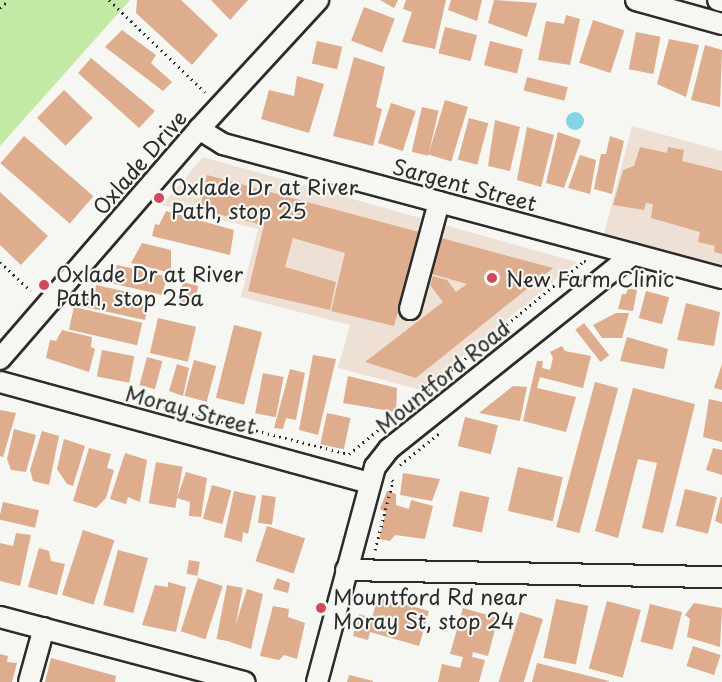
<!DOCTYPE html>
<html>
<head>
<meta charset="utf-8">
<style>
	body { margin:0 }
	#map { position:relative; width:722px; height:682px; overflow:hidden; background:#f6f6f2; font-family:"Playpen Sans",sans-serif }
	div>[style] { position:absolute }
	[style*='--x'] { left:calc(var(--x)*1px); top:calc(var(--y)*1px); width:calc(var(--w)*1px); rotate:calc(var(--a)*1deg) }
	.built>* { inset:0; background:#eee0d4 }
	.green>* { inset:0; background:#c3eaa5 }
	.water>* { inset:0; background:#85d4e3 }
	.round { border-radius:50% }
	.building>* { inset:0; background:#ddad8e; transform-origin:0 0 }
	.path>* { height:3px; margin-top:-1.5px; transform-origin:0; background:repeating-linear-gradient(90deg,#2b2b2b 0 1.5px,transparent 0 6px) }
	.roads { filter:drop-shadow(2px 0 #2b2b2b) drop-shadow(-2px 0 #2b2b2b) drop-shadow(0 2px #2b2b2b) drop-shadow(0 -2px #2b2b2b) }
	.minor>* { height:20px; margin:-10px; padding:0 10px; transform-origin:10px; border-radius:10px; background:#f6f6f2 }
	.dots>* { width:16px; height:16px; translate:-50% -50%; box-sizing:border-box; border:3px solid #f6f6f2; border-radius:50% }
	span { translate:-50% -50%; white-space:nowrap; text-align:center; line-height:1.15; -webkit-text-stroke:4.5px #f6f6f2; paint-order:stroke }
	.street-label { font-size:21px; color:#2b2b2b }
	.poi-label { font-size:21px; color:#2b2b2b }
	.left { translate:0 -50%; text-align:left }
</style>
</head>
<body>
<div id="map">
	<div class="built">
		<i style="clip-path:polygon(632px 126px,722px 151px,722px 271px,603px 238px)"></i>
		<i style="clip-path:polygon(203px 157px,577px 262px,421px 390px,338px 368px,350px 325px,241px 297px,258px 229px,162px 205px)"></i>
	</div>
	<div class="green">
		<i style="clip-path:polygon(0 0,130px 0,0 146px)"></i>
	</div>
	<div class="water">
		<i class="round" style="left:566px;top:112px;width:18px;height:18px"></i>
	</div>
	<div class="building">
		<i style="clip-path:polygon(137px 0,181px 0,218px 35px,192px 65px,136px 13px)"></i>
		<i style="clip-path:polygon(211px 0,248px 0,230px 20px)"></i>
		<i style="clip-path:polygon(380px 0,398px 0,394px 8px)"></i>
		<i style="clip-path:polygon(406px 0,446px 0,435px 49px,402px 42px,412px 12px,403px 9px)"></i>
		<i style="clip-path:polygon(451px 0,482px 0,477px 21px,448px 10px)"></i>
		<i style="clip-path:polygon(494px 0,537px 3px,527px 37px,488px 23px)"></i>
		<i style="left:364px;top:7px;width:33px;height:36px;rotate:21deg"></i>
		<i style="clip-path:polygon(566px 15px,580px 19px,570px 65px,538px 60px,546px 21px,564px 24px)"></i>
		<i style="left:593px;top:20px;width:33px;height:45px;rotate:18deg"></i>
		<i style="left:445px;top:27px;width:33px;height:27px;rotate:14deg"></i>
		<i style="clip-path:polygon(122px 30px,156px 55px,151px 63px,172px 82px,163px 91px,105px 47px)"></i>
		<i style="left:636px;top:32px;width:25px;height:38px;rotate:11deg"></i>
		<i style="clip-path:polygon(669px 39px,699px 45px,686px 97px,657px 84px)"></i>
		<i style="left:317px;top:41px;width:26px;height:23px;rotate:13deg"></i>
		<i style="left:490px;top:41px;width:34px;height:25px;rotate:14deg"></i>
		<i style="clip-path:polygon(705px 45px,722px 50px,720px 107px,691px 100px)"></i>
		<i style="clip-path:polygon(354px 57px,385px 67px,376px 107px,382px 109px,373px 146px,333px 136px)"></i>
		<i style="clip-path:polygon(91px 58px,155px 111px,139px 128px,78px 73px)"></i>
		<i style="clip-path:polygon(297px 76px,324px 84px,309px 133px,261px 119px,269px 90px,294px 96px)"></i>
		<i style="left:527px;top:77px;width:42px;height:14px;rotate:14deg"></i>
		<i style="left:64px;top:90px;width:40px;height:39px;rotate:44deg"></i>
		<i style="left:445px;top:100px;width:24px;height:57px;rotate:17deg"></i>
		<i style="left:391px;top:103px;width:26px;height:42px;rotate:18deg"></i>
		<i style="left:422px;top:107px;width:17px;height:46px;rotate:13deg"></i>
		<i style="left:469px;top:118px;width:20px;height:43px;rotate:15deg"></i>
		<i style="clip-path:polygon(495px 120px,520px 127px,510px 171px,488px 166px)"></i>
		<i style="clip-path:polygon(527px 127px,554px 135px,541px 187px,517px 180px)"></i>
		<i style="clip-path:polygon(558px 132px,581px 140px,564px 188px,546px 183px)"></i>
		<i style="left:24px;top:136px;width:92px;height:36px;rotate:41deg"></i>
		<i style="clip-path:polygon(610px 136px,624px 141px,612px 194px,594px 189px,601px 154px,606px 154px)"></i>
		<i style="clip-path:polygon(640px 147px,667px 153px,668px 147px,684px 150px,682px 161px,722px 171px,722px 254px,714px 252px,715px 246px,698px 242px,700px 232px,651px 218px,653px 204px,646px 203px,644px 210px,613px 205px,623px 170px,634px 166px)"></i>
		<i style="clip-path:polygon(580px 155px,596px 160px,590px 194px,568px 188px)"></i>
		<i style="clip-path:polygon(207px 175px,553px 268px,416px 378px,365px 362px,443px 302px,430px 285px,433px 276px,447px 280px,456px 292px,467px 284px,432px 274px,430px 281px,409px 274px,394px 326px,331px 311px,345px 253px,293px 238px,285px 267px,336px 282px,330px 310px,248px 291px,264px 225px,200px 210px)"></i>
		<i style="clip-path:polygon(0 192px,48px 236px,21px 265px,0 245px)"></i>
		<i style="clip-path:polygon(166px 211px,234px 230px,230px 255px,152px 236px,155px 224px,159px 225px)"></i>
		<i style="clip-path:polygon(142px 243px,171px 250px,171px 273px,131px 263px)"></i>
		<i style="left:117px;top:265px;width:51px;height:19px;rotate:13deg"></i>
		<i style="clip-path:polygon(183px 282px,198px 286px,195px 306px,178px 301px)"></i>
		<i style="clip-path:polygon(96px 285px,150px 297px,145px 320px,85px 307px,89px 290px,95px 291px)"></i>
		<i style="clip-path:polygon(628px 288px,637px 290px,633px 311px,618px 309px,622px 294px,626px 294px)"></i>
		<i style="left:646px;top:291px;width:24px;height:28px;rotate:15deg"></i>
		<i style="clip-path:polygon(686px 303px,720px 312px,714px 346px,677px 340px)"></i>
		<i style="left:74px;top:307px;width:70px;height:23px;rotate:13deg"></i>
		<i style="clip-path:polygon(616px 313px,629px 313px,622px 338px,602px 338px,593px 325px)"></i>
		<i style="left:158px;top:318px;width:39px;height:36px;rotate:13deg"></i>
		<i style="left:584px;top:323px;width:41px;height:11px;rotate:52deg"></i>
		<i style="left:234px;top:325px;width:29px;height:75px;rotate:14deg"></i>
		<i style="clip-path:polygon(62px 330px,92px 337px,91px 347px,95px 349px,89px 372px,46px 358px,50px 340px,56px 341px)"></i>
		<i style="clip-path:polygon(627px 337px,668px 349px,664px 369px,620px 361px)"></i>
		<i style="clip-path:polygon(562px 346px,565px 351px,591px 356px,583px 388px,540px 377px,537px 388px,576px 397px,566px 432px,523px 421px,537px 361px,543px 361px,542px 368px,550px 370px,553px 358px,550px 352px)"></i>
		<i style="left:102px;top:350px;width:33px;height:27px;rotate:11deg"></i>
		<i style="clip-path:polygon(313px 355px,336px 359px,318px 435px,299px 430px)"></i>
		<i style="left:147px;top:357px;width:16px;height:29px;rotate:15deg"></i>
		<i style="left:194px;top:360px;width:23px;height:37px;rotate:15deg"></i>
		<i style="clip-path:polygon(177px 364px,189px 368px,183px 396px,169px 391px)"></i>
		<i style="clip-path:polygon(722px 364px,722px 390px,714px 388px)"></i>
		<i style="clip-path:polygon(290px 369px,305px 373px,296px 420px,286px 418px,283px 429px,274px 428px)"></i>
		<i style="left:263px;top:373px;width:21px;height:41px;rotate:11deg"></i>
		<i style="clip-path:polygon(348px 376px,397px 388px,396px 412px,343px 403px)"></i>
		<i style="left:595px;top:382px;width:24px;height:150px;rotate:15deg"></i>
		<i style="clip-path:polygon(513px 386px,527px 387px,520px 421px,479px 413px)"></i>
		<i style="clip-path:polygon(633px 388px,695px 404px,663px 533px,642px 528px,657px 463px,638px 459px,618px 538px,595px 531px)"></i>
		<i style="clip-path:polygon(709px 399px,722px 402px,722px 442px,703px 437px)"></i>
		<i style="clip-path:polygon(0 410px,16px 413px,3px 457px,0 456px)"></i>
		<i style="left:327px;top:413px;width:24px;height:32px;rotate:12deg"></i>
		<i style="left:465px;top:417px;width:34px;height:30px;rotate:14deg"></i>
		<i style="clip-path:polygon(14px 429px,36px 435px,26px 472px,11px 470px,7px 459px)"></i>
		<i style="clip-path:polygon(42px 431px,59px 436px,49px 485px,33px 481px,30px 470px)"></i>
		<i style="clip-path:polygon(64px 439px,85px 446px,73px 486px,67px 484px,57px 469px)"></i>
		<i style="clip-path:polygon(89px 448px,111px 454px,107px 468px,114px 470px,106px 498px,96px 508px,73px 501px)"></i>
		<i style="clip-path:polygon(713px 448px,722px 450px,722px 475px,706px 470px)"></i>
		<i style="clip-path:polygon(125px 453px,147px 460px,140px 502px,128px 497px,126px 504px,110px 499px)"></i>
		<i style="left:156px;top:462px;width:27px;height:42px;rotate:10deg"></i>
		<i style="left:518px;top:467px;width:46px;height:45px;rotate:13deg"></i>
		<i style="clip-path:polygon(186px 472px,207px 478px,201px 517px,189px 516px,190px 502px,177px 498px)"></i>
		<i style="clip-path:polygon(403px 473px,440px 479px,432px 501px,400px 495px)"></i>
		<i style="left:212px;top:485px;width:20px;height:35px;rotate:15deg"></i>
		<i style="left:685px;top:489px;width:33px;height:38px;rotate:14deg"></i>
		<i style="clip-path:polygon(234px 491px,256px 496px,248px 534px,243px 532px,242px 542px,224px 537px)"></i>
		<i style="clip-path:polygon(387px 491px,396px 494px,396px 505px,409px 509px,411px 500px,433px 506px,425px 539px,395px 535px,390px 541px,379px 539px,386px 512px,380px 509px)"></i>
		<i style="left:460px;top:491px;width:30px;height:36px;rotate:12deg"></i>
		<i style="left:262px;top:495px;width:14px;height:28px;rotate:8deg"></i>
		<i style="clip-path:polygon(721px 497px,722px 497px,722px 524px,715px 521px)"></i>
		<i style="left:3px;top:502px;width:37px;height:18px;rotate:13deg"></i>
		<i style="left:267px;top:526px;width:40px;height:37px;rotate:18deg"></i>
		<i style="left:83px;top:530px;width:33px;height:68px;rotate:18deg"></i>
		<i style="clip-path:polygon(16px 533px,31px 535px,20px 586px,0 581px,0 543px,13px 546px)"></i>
		<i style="clip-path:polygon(39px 548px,49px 551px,51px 561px,65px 564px,57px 595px,28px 587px)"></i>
		<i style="left:118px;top:550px;width:31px;height:57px;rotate:15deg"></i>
		<i style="left:189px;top:560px;width:11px;height:14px;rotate:10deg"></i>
		<i style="left:198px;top:578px;width:26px;height:56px;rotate:18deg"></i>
		<i style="clip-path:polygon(277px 578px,290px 583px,288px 593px,273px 589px)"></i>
		<i style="clip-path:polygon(168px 582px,186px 587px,176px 632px,142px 625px,155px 585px,168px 587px)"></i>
		<i style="left:227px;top:585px;width:16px;height:55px;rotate:11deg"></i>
		<i style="clip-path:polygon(247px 589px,263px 594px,251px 649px,230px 642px)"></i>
		<i style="clip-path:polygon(378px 597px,429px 611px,419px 646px,370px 632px,368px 640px,353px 636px,359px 614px,372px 618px)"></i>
		<i style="left:556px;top:599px;width:33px;height:60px;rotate:12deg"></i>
		<i style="left:607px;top:601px;width:35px;height:70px;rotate:15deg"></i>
		<i style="clip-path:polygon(694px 603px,722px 608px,720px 647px,687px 637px,690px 619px,685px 615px)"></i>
		<i style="left:650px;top:604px;width:33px;height:39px;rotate:14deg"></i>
		<i style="clip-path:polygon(273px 606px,289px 609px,288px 617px,305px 623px,297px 659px,284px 655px,279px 660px,260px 656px)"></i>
		<i style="clip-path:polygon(463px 608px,498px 618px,488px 656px,473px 652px,472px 657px,485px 660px,479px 682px,438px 682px,442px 664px,460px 668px,463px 657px,450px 654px)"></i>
		<i style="left:520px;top:612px;width:24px;height:73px;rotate:17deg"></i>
		<i style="left:693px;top:646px;width:29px;height:21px;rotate:18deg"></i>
		<i style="clip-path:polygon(0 654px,8px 656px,7px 662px,17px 663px,12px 682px,0 682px)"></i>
		<i style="clip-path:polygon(51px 658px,116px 676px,115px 682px,45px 682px)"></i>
		<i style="clip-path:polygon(537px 663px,609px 681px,609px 682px,532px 682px)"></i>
		<i style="clip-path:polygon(349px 675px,373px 681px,373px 682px,347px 682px)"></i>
	</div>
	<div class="path">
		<i style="--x:109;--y:0;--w:133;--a:43.8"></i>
		<i style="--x:0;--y:8;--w:12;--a:-42"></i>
		<i style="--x:0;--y:262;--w:42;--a:43.1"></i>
		<i style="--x:163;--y:407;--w:192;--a:14.2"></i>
		<i style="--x:349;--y:454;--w:304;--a:-39.4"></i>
		<i style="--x:584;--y:261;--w:6;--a:9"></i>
		<i style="--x:400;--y:465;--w:54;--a:-39"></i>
		<i style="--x:375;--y:550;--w:71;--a:-75.4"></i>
		<i style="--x:393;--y:481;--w:5;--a:-127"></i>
	</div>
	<div class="roads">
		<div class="minor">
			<i style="--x:636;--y:0;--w:89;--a:15.6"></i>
			<i style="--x:718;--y:0;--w:4;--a:14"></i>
			<i style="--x:199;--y:129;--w:28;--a:32"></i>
			<i style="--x:223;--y:144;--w:517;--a:15.03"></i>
			<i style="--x:410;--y:309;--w:111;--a:-74.8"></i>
			<i style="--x:0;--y:359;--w:304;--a:-49.1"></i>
			<i style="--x:199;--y:129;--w:176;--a:-47.3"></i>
			<i style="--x:0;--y:382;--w:383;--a:15.3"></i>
			<i style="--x:346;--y:570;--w:376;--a:1.1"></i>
			<i style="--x:0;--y:617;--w:253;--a:14.9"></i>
			<i style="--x:29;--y:682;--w:56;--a:-74.5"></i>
			<i style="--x:317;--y:682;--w:223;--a:-74.9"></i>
			<i style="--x:375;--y:467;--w:23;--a:-52"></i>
			<i style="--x:389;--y:449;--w:312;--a:-38.6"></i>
		</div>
	</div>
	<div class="dots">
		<i style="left:159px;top:198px;background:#d1495b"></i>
		<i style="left:492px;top:278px;background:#d1495b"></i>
		<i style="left:44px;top:285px;background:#d1495b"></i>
		<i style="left:321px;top:608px;background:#d1495b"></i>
	</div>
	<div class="street-label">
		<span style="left:139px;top:162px;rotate:-49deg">Oxlade Drive</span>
		<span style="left:465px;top:184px;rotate:15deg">Sargent Street</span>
		<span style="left:442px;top:376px;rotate:-39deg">Mountford Road</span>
		<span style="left:191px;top:409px;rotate:15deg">Moray Street</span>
	</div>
	<div class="poi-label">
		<span class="left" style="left:171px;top:198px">Oxlade Dr at River<br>Path, stop 25</span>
		<span class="left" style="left:56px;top:285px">Oxlade Dr at River<br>Path, stop 25a</span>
		<span class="left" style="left:506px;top:278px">New Farm Clinic</span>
		<span class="left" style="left:333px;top:608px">Mountford Rd near<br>Moray St, stop 24</span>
	</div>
</div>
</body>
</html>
